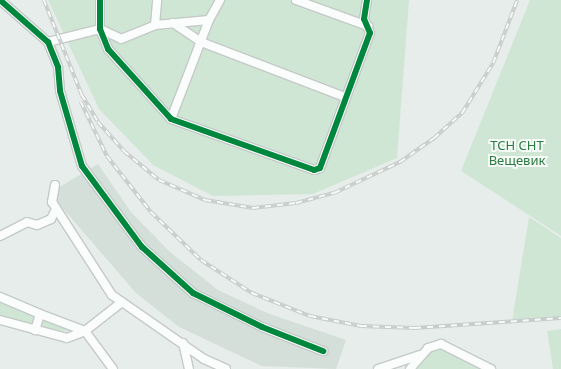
<!DOCTYPE html>
<html>
<head>
<meta charset="utf-8">
<style>
	body { margin:0 }
	#map { position:relative; width:561px; height:369px; overflow:hidden; background:#e7edea; font-family:"Noto Sans",sans-serif }
	div>[style] { position:absolute }
	[style*='--x'] { left:calc(var(--x)*1px); top:calc(var(--y)*1px); width:calc(var(--w)*1px); rotate:calc(var(--a)*1deg) }
	.built>* { inset:0; background:#d5dfd9 }
	.green>* { inset:0; background:#d0e6d5 }
	.roads { filter:drop-shadow(1px 0 #c4cac7) drop-shadow(-1px 0 #c4cac7) drop-shadow(0 1px #c4cac7) drop-shadow(0 -1px #c4cac7) }
	.minor>* { height:8px; margin:-4px; padding:0 4px; transform-origin:4px; border-radius:4px; background:#fbfcfc }
	.rail>* { height:3.5px; margin-top:-1.75px; transform-origin:0; background:repeating-linear-gradient(90deg,#f6fbf8 0 6px,#c8cdcb 0 12px); box-sizing:border-box; border-block:1px solid #c8cdcb }
	.cycleway>* { height:6px; margin:-3px; padding:0 3px; transform-origin:3px; border-radius:3px; background:#00873e }
	span { translate:-50% -50%; white-space:nowrap; text-align:center; line-height:1.15; -webkit-text-stroke:4px #f6fbf8; paint-order:stroke }
	.park-label { font-size:13px; color:#2a7c40 }
</style>
</head>
<body>
<div id="map">
	<div class="built">
		<i style="clip-path:polygon(98px 164px,131px 212px,170px 252px,218px 290px,267px 313px,346px 340px,336px 369px,262px 366px,179px 327px,136px 293px,53px 197px,56px 189px)"></i>
	</div>
	<div class="green">
		<i style="clip-path:polygon(48px 0,409px 0,397px 158px,313px 194px,213px 196px,153px 165px,99px 109px)"></i>
		<i style="clip-path:polygon(530px 0,561px 0,561px 236px,461px 171px)"></i>
		<i style="clip-path:polygon(529px 217px,561px 238px,561px 317px,512px 321px)"></i>
		<i style="clip-path:polygon(0 300px,35px 315px,33px 326px,0 315px)"></i>
		<i style="clip-path:polygon(42px 319px,76px 332px,39px 328px)"></i>
		<i style="clip-path:polygon(561px 329px,561px 369px,553px 369px,547px 331px)"></i>
		<i style="clip-path:polygon(441px 349px,479px 368px,483px 369px,417px 369px,432px 350px)"></i>
	</div>
	<div class="roads">
		<div class="minor">
			<i style="--x:0;--y:0;--w:64;--a:41.2"></i>
			<i style="--x:48;--y:42;--w:27;--a:68"></i>
			<i style="--x:58;--y:67;--w:24;--a:85"></i>
			<i style="--x:60;--y:91;--w:78;--a:73.7"></i>
			<i style="--x:82;--y:166;--w:101;--a:53.5"></i>
			<i style="--x:142;--y:247;--w:69;--a:42"></i>
			<i style="--x:193;--y:293;--w:77;--a:26.2"></i>
			<i style="--x:262;--y:327;--w:66;--a:21.5"></i>
			<i style="--x:100;--y:0;--w:29;--a:90"></i>
			<i style="--x:100;--y:29;--w:22;--a:68"></i>
			<i style="--x:108;--y:49;--w:94;--a:48"></i>
			<i style="--x:171;--y:119;--w:152;--a:19.6"></i>
			<i style="--x:314;--y:170;--w:6;--a:-18"></i>
			<i style="--x:320;--y:168;--w:144;--a:-69.7"></i>
			<i style="--x:370;--y:33;--w:15;--a:-113"></i>
			<i style="--x:364;--y:19;--w:19;--a:-81"></i>
			<i style="--x:296;--y:0;--w:77;--a:19.9"></i>
			<i style="--x:173;--y:23;--w:34;--a:34"></i>
			<i style="--x:201;--y:42;--w:154;--a:20.9"></i>
			<i style="--x:155;--y:25;--w:25;--a:-85"></i>
			<i style="--x:48;--y:42;--w:54;--a:-14"></i>
			<i style="--x:100;--y:29;--w:23;--a:25"></i>
			<i style="--x:121;--y:39;--w:37;--a:-22"></i>
			<i style="--x:155;--y:25;--w:54;--a:-5.3"></i>
			<i style="--x:209;--y:20;--w:23;--a:-61"></i>
			<i style="--x:171;--y:119;--w:106;--a:-69"></i>
			<i style="--x:55;--y:185;--w:17;--a:100"></i>
			<i style="--x:52;--y:202;--w:111;--a:57.2"></i>
			<i style="--x:112;--y:295;--w:112;--a:34.8"></i>
			<i style="--x:204;--y:359;--w:24;--a:24"></i>
			<i style="--x:0;--y:236;--w:30;--a:-27"></i>
			<i style="--x:27;--y:222;--w:10;--a:17"></i>
			<i style="--x:37;--y:225;--w:15;--a:-23"></i>
			<i style="--x:51;--y:219;--w:11;--a:-63"></i>
			<i style="--x:0;--y:297;--w:43;--a:23"></i>
			<i style="--x:40;--y:314;--w:17;--a:107"></i>
			<i style="--x:40;--y:314;--w:48;--a:20.7"></i>
			<i style="--x:85;--y:331;--w:47;--a:53.6"></i>
			<i style="--x:0;--y:320;--w:69;--a:15"></i>
			<i style="--x:67;--y:338;--w:19;--a:-21"></i>
			<i style="--x:85;--y:331;--w:47;--a:-38.1"></i>
			<i style="--x:183;--y:343;--w:27;--a:77"></i>
			<i style="--x:378;--y:369;--w:44;--a:-18.4"></i>
			<i style="--x:410;--y:369;--w:28;--a:-49"></i>
			<i style="--x:428;--y:348;--w:14;--a:-17"></i>
			<i style="--x:441;--y:344;--w:56;--a:26.6"></i>
		</div>
	</div>
	<div class="rail">
		<i style="--x:44;--y:0;--w:102;--a:68.2"></i>
		<i style="--x:82;--y:95;--w:31;--a:59"></i>
		<i style="--x:98;--y:122;--w:39;--a:48"></i>
		<i style="--x:124;--y:151;--w:45;--a:39.6"></i>
		<i style="--x:159;--y:180;--w:50;--a:23.5"></i>
		<i style="--x:205;--y:200;--w:49;--a:9.5"></i>
		<i style="--x:253;--y:208;--w:43;--a:-6.6"></i>
		<i style="--x:296;--y:203;--w:39;--a:-15"></i>
		<i style="--x:334;--y:193;--w:73;--a:-25.2"></i>
		<i style="--x:400;--y:162;--w:42;--a:-35.2"></i>
		<i style="--x:434;--y:138;--w:38;--a:-42"></i>
		<i style="--x:462;--y:113;--w:59;--a:-58.2"></i>
		<i style="--x:493;--y:63;--w:67;--a:-69.1"></i>
		<i style="--x:81;--y:102;--w:60;--a:64.3"></i>
		<i style="--x:107;--y:156;--w:71;--a:51.8"></i>
		<i style="--x:151;--y:212;--w:69;--a:43.8"></i>
		<i style="--x:201;--y:260;--w:61;--a:32.9"></i>
		<i style="--x:252;--y:293;--w:62;--a:21.6"></i>
		<i style="--x:310;--y:316;--w:52;--a:11.1"></i>
		<i style="--x:361;--y:326;--w:54;--a:2.1"></i>
		<i style="--x:415;--y:328;--w:146;--a:-3.9"></i>
	</div>
	<div class="cycleway">
		<i style="--x:0;--y:0;--w:64;--a:41.2"></i>
		<i style="--x:48;--y:42;--w:27;--a:68"></i>
		<i style="--x:58;--y:67;--w:24;--a:85"></i>
		<i style="--x:60;--y:91;--w:78;--a:73.7"></i>
		<i style="--x:82;--y:166;--w:101;--a:53.5"></i>
		<i style="--x:142;--y:247;--w:69;--a:42"></i>
		<i style="--x:193;--y:293;--w:77;--a:26.2"></i>
		<i style="--x:262;--y:327;--w:66;--a:21.5"></i>
		<i style="--x:100;--y:0;--w:29;--a:90"></i>
		<i style="--x:100;--y:29;--w:22;--a:68"></i>
		<i style="--x:108;--y:49;--w:94;--a:48"></i>
		<i style="--x:171;--y:119;--w:152;--a:19.6"></i>
		<i style="--x:314;--y:170;--w:6;--a:-18"></i>
		<i style="--x:320;--y:168;--w:144;--a:-69.7"></i>
		<i style="--x:370;--y:33;--w:15;--a:-113"></i>
		<i style="--x:364;--y:19;--w:19;--a:-81"></i>
	</div>
	<div class="park-label">
		<span style="left:517px;top:153px">ТСН СНТ<br>Вещевик</span>
	</div>
</div>
</body>
</html>
